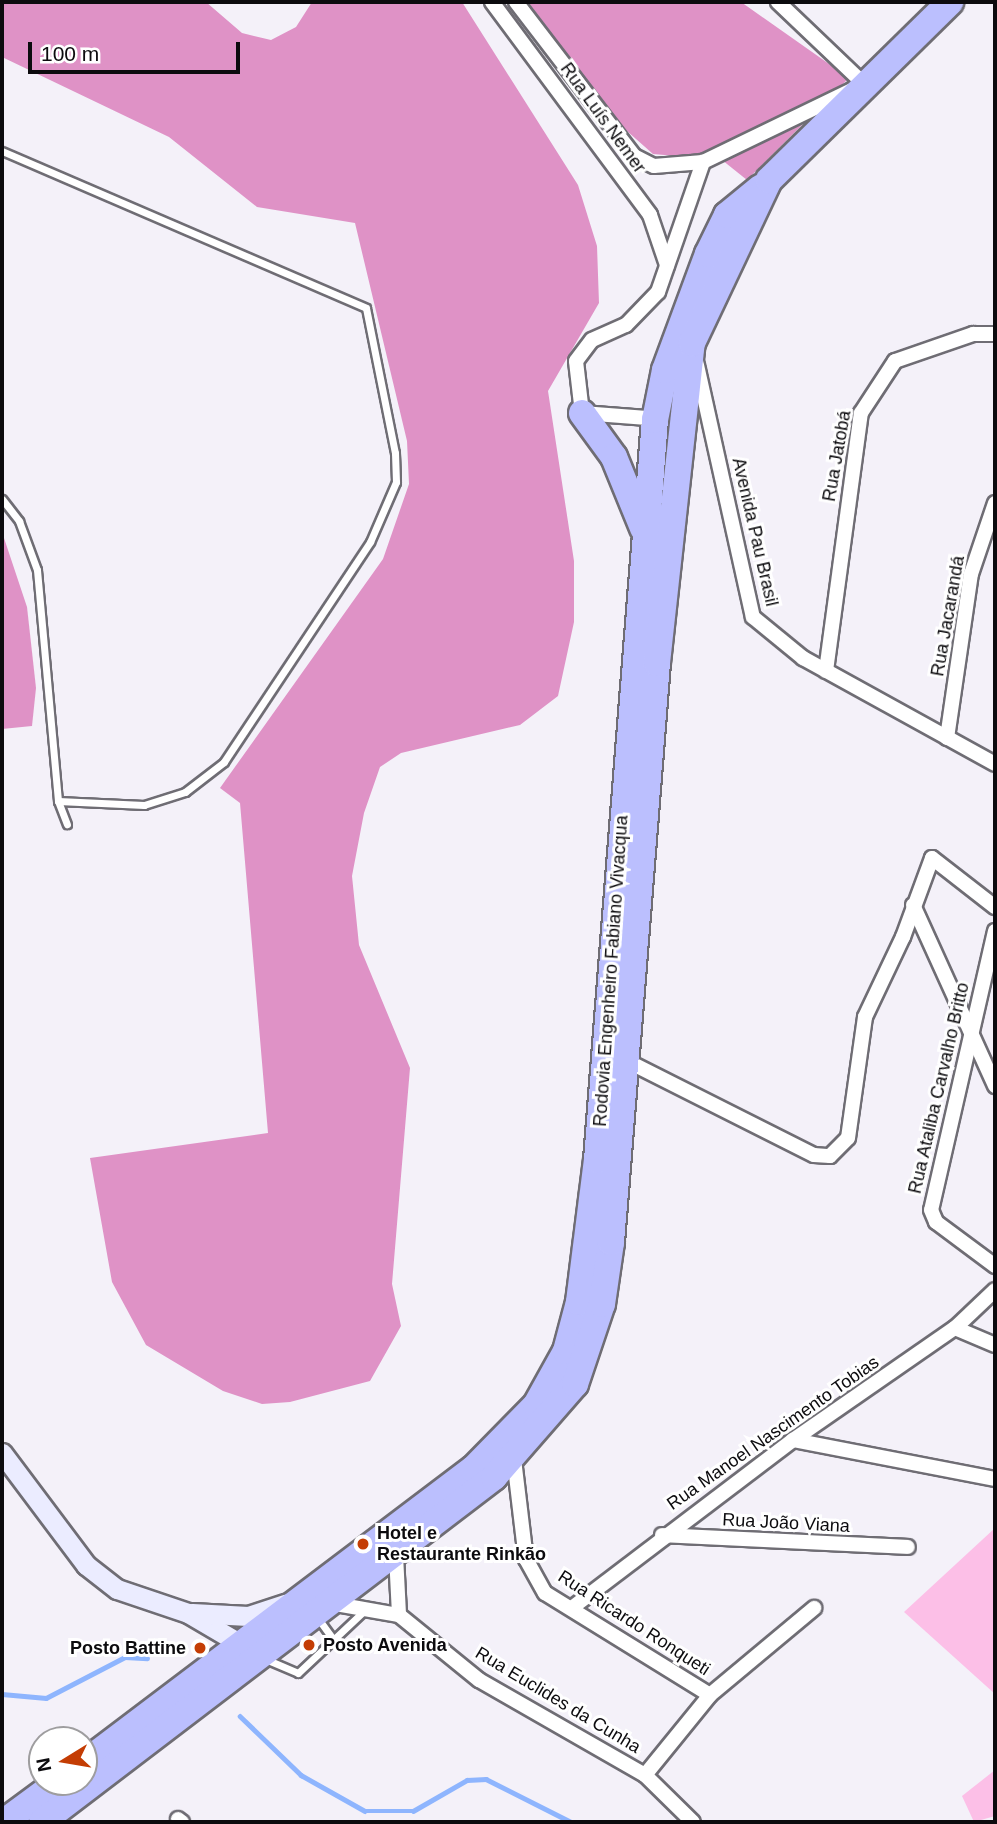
<!DOCTYPE html>
<html>
<head>
<meta charset="utf-8">
<style>
	body { margin:0 }
	#map { position:relative; width:997px; height:1824px; overflow:hidden; background:#f4f1f9; font-family:Helvetica,sans-serif }
	div>[style] { position:absolute }
	[style*='--x'] { left:calc(var(--x)*1px); top:calc(var(--y)*1px); width:calc(var(--w)*1px); rotate:calc(var(--a)*1deg) }
	.green>* { inset:0; background:#fcbfe7 }
	.forest>* { inset:0; background:#df92c6 }
	.stream>* { height:4.5px; margin:-2.25px; padding:0 2.25px; transform-origin:2.25px; border-radius:2.25px; background:#8eb5fe }
	.roads { filter:drop-shadow(2px 0 #6f6d74) drop-shadow(-2px 0 #6f6d74) drop-shadow(0 2px #6f6d74) drop-shadow(0 -2px #6f6d74) }
	.lane>* { height:7px; margin:-3.5px; padding:0 3.5px; transform-origin:3.5px; border-radius:3.5px; background:#fff }
	.street>* { height:14px; margin:-7px; padding:0 7px; transform-origin:7px; border-radius:7px; background:#fff }
	.secondary>* { height:19px; margin:-9.5px; padding:0 9.5px; transform-origin:9.5px; border-radius:9.5px; background:#ebecff }
	.highway>* { height:26px; margin:-13px; padding:0 13px; transform-origin:13px; border-radius:13px; background:#bbbffe }
	.dots>* { width:19px; height:19px; translate:-50% -50%; box-sizing:border-box; border:4px solid #fff; border-radius:50% }
	span { translate:-50% -50%; white-space:nowrap; text-align:center; line-height:1.15; -webkit-text-stroke:6px #fff; paint-order:stroke }
	.street-label { font-size:18px; color:#0c0b0e }
	.poi-label { font-size:18px; color:#0c0b0e; font-weight:700 }
	.left { translate:0 -50%; text-align:left }
	.right { translate:-100% -50%; text-align:right }
	.frame { position:absolute; inset:0; border:4px solid #0c0b0e; pointer-events:none }
	.north { position:absolute; left:28px; top:1726px; width:70px; height:70px; box-sizing:border-box; background:#fff; border:2px solid #9e9d9f; border-radius:50%; rotate:259deg; font-size:19px; font-weight:700; line-height:28px; text-align:center; color:#0c0b0e }
	.north::after { content:''; display:block; margin:auto; width:24px; height:32px; background:#c43d04; clip-path:polygon(50% 0,100% 100%,50% 72%,0 100%) }
	.scale { position:absolute; left:28px; top:42px; width:212px; height:32px; box-sizing:border-box; border:4px solid #0c0b0e; border-top:0; padding-left:9px; font-size:21px; line-height:24px; white-space:nowrap; color:#0c0b0e; -webkit-text-stroke:5px #fff; paint-order:stroke }
</style>
</head>
<body>
<div id="map">
	<div class="green">
		<i style="clip-path:polygon(995px 1528px,995px 1694px,904px 1612px)"></i>
		<i style="clip-path:polygon(995px 1770px,995px 1816px,974px 1822px,962px 1796px)"></i>
	</div>
	<div class="forest">
		<i style="clip-path:polygon(2px 2px,206px 2px,242px 33px,271px 40px,296px 27px,312px 2px,462px 2px,578px 185px,597px 246px,599px 303px,548px 391px,574px 561px,574px 622px,558px 696px,520px 725px,401px 753px,380px 767px,364px 813px,352px 876px,359px 945px,410px 1068px,392px 1284px,401px 1326px,370px 1381px,290px 1402px,262px 1404px,223px 1391px,146px 1345px,112px 1282px,90px 1158px,268px 1133px,240px 803px,220px 788px,383px 559px,409px 484px,407px 441px,355px 223px,257px 207px,169px 137px,2px 57px)"></i>
		<i style="clip-path:polygon(528px 2px,741px 2px,849px 78px,747px 180px,722px 160px,653px 154px,619px 124px)"></i>
		<i style="clip-path:polygon(2px 532px,27px 607px,36px 688px,32px 726px,2px 729px)"></i>
	</div>
	<div class="stream">
		<i style="--x:2;--y:1694;--w:44;--a:5.2"></i>
		<i style="--x:46;--y:1698;--w:89;--a:-27.4"></i>
		<i style="--x:125;--y:1657;--w:22;--a:3"></i>
		<i style="--x:240;--y:1716;--w:85;--a:44"></i>
		<i style="--x:301;--y:1775;--w:73;--a:29.4"></i>
		<i style="--x:365;--y:1811;--w:48;--a:0"></i>
		<i style="--x:413;--y:1811;--w:62;--a:-29.9"></i>
		<i style="--x:467;--y:1780;--w:19;--a:-3"></i>
		<i style="--x:486;--y:1779;--w:95;--a:26.8"></i>
	</div>
	<div class="roads">
		<div class="lane">
			<i style="--x:2;--y:151;--w:396;--a:23.3"></i>
			<i style="--x:366;--y:308;--w:148;--a:78.7"></i>
			<i style="--x:395;--y:453;--w:29;--a:88"></i>
			<i style="--x:396;--y:482;--w:65;--a:113.4"></i>
			<i style="--x:370;--y:542;--w:264;--a:123.6"></i>
			<i style="--x:224;--y:762;--w:49;--a:142.4"></i>
			<i style="--x:185;--y:792;--w:43;--a:162.4"></i>
			<i style="--x:144;--y:805;--w:86;--a:-177.3"></i>
			<i style="--x:2;--y:499;--w:28;--a:52"></i>
			<i style="--x:19;--y:521;--w:52;--a:69.8"></i>
			<i style="--x:37;--y:570;--w:232;--a:84.8"></i>
			<i style="--x:58;--y:801;--w:25;--a:69"></i>
			<i style="--x:317;--y:1617;--w:31;--a:54"></i>
			<i style="--x:263;--y:1658;--w:38;--a:23"></i>
			<i style="--x:298;--y:1673;--w:93;--a:-43.3"></i>
		</div>
		<div class="street">
			<i style="--x:492;--y:2;--w:265;--a:53.4"></i>
			<i style="--x:650;--y:215;--w:53;--a:71.2"></i>
			<i style="--x:516;--y:2;--w:194;--a:52.5"></i>
			<i style="--x:634;--y:156;--w:22;--a:27"></i>
			<i style="--x:654;--y:166;--w:49;--a:-4.7"></i>
			<i style="--x:703;--y:162;--w:179;--a:-25.8"></i>
			<i style="--x:864;--y:84;--w:119;--a:-136.4"></i>
			<i style="--x:697;--y:365;--w:258;--a:77.5"></i>
			<i style="--x:753;--y:617;--w:65;--a:39.4"></i>
			<i style="--x:803;--y:658;--w:219;--a:28.9"></i>
			<i style="--x:660;--y:419;--w:78;--a:-175.6"></i>
			<i style="--x:582;--y:413;--w:52;--a:-96.6"></i>
			<i style="--x:576;--y:361;--w:26;--a:-53"></i>
			<i style="--x:592;--y:340;--w:37;--a:-24"></i>
			<i style="--x:626;--y:325;--w:46;--a:-45.9"></i>
			<i style="--x:658;--y:292;--w:138;--a:-70.9"></i>
			<i style="--x:826;--y:671;--w:260;--a:-82.3"></i>
			<i style="--x:861;--y:413;--w:62;--a:-56.8"></i>
			<i style="--x:895;--y:361;--w:83;--a:-19.1"></i>
			<i style="--x:973;--y:334;--w:22;--a:0"></i>
			<i style="--x:947;--y:738;--w:166;--a:-81.7"></i>
			<i style="--x:971;--y:574;--w:75;--a:-71.3"></i>
			<i style="--x:913;--y:905;--w:199;--a:65.6"></i>
			<i style="--x:995;--y:931;--w:286;--a:102.9"></i>
			<i style="--x:931;--y:1210;--w:13;--a:67"></i>
			<i style="--x:936;--y:1222;--w:74;--a:36.7"></i>
			<i style="--x:627;--y:1061;--w:209;--a:26.7"></i>
			<i style="--x:814;--y:1155;--w:16;--a:4"></i>
			<i style="--x:830;--y:1156;--w:25;--a:-45"></i>
			<i style="--x:848;--y:1138;--w:122;--a:-82"></i>
			<i style="--x:865;--y:1017;--w:89;--a:-64.6"></i>
			<i style="--x:903;--y:937;--w:84;--a:-69.8"></i>
			<i style="--x:932;--y:858;--w:80;--a:37.9"></i>
			<i style="--x:955;--y:1328;--w:43;--a:23"></i>
			<i style="--x:793;--y:1440;--w:206;--a:10.9"></i>
			<i style="--x:514;--y:1459;--w:101;--a:83.2"></i>
			<i style="--x:526;--y:1559;--w:39;--a:61"></i>
			<i style="--x:545;--y:1593;--w:194;--a:31.7"></i>
			<i style="--x:662;--y:1535;--w:246;--a:2.8"></i>
			<i style="--x:396;--y:1555;--w:60;--a:87.1"></i>
			<i style="--x:330;--y:1603;--w:70;--a:9.9"></i>
			<i style="--x:399;--y:1615;--w:103;--a:39.1"></i>
			<i style="--x:479;--y:1680;--w:191;--a:29.8"></i>
			<i style="--x:645;--y:1775;--w:67;--a:44.4"></i>
			<i style="--x:573;--y:1607;--w:276;--a:-37.2"></i>
			<i style="--x:793;--y:1440;--w:197;--a:-34.7"></i>
			<i style="--x:955;--y:1328;--w:55;--a:-43.5"></i>
			<i style="--x:645;--y:1775;--w:103;--a:-50.9"></i>
			<i style="--x:710;--y:1695;--w:136;--a:-39.9"></i>
			<i style="--x:178;--y:1819;--w:5;--a:37"></i>
		</div>
		<div class="secondary">
			<i style="--x:2;--y:1453;--w:140;--a:53.1"></i>
			<i style="--x:86;--y:1565;--w:39;--a:38"></i>
			<i style="--x:117;--y:1589;--w:75;--a:18.7"></i>
			<i style="--x:188;--y:1613;--w:73;--a:30.4"></i>
			<i style="--x:192;--y:1613;--w:56;--a:3.1"></i>
			<i style="--x:248;--y:1616;--w:40;--a:-18"></i>
		</div>
		<div class="highway">
			<i style="--x:582;--y:413;--w:54;--a:54"></i>
			<i style="--x:614;--y:457;--w:77;--a:67.8"></i>
			<i style="--x:84;--y:1763;--w:488;--a:-37.1"></i>
			<i style="--x:473;--y:1469;--w:90;--a:-45.5"></i>
			<i style="--x:536;--y:1405;--w:62;--a:-60.9"></i>
			<i style="--x:566;--y:1351;--w:51;--a:-75.1"></i>
			<i style="--x:579;--y:1302;--w:143;--a:-82.8"></i>
			<i style="--x:597;--y:1160;--w:742;--a:-85.52"></i>
			<i style="--x:655;--y:420;--w:51;--a:-78.7"></i>
			<i style="--x:665;--y:370;--w:124;--a:-69.7"></i>
			<i style="--x:708;--y:254;--w:43;--a:-64"></i>
			<i style="--x:727;--y:215;--w:43;--a:-39.3"></i>
			<i style="--x:4;--y:1822;--w:67;--a:-36.5"></i>
			<i style="--x:42;--y:1822;--w:569;--a:-37.35"></i>
			<i style="--x:494;--y:1477;--w:123;--a:-48.9"></i>
			<i style="--x:575;--y:1384;--w:84;--a:-71.4"></i>
			<i style="--x:602;--y:1304;--w:63;--a:-81.7"></i>
			<i style="--x:611;--y:1242;--w:581;--a:-85.46"></i>
			<i style="--x:657;--y:663;--w:322;--a:-83.8"></i>
			<i style="--x:692;--y:343;--w:180;--a:-64.7"></i>
			<i style="--x:769;--y:180;--w:254;--a:-44.5"></i>
		</div>
	</div>
	<div class="dots">
		<i style="left:363px;top:1544px;background:#c43d04"></i>
		<i style="left:309px;top:1645px;background:#c43d04"></i>
		<i style="left:200px;top:1648px;background:#c43d04"></i>
	</div>
	<div class="street-label">
		<span style="left:603px;top:118px;rotate:54deg">Rua Luís Nemer</span>
		<span style="left:837px;top:456px;rotate:-80deg">Rua Jatobá</span>
		<span style="left:755px;top:532px;rotate:77deg">Avenida Pau Brasil</span>
		<span style="left:948px;top:616px;rotate:-80deg">Rua Jacarandá</span>
		<span style="left:611px;top:971px;rotate:-86deg">Rodovia Engenheiro Fabiano Vivacqua</span>
		<span style="left:939px;top:1088px;rotate:-77deg">Rua Ataliba Carvalho Britto</span>
		<span style="left:773px;top:1433px;rotate:-35deg">Rua Manoel Nascimento Tobias</span>
		<span style="left:786px;top:1523px;rotate:3deg">Rua João Viana</span>
		<span style="left:634px;top:1623px;rotate:33deg">Rua Ricardo Ronqueti</span>
		<span style="left:558px;top:1700px;rotate:31deg">Rua Euclides da Cunha</span>
	</div>
	<div class="poi-label">
		<span class="left" style="left:377px;top:1544px">Hotel e<br>Restaurante Rinkão</span>
		<span class="left" style="left:323px;top:1645px">Posto Avenida</span>
		<span class="right" style="left:186px;top:1648px">Posto Battine</span>
	</div>
	<div class="frame"></div>
	<div class="north">N</div>
	<div class="scale">100 m</div>
</div>
</body>
</html>
